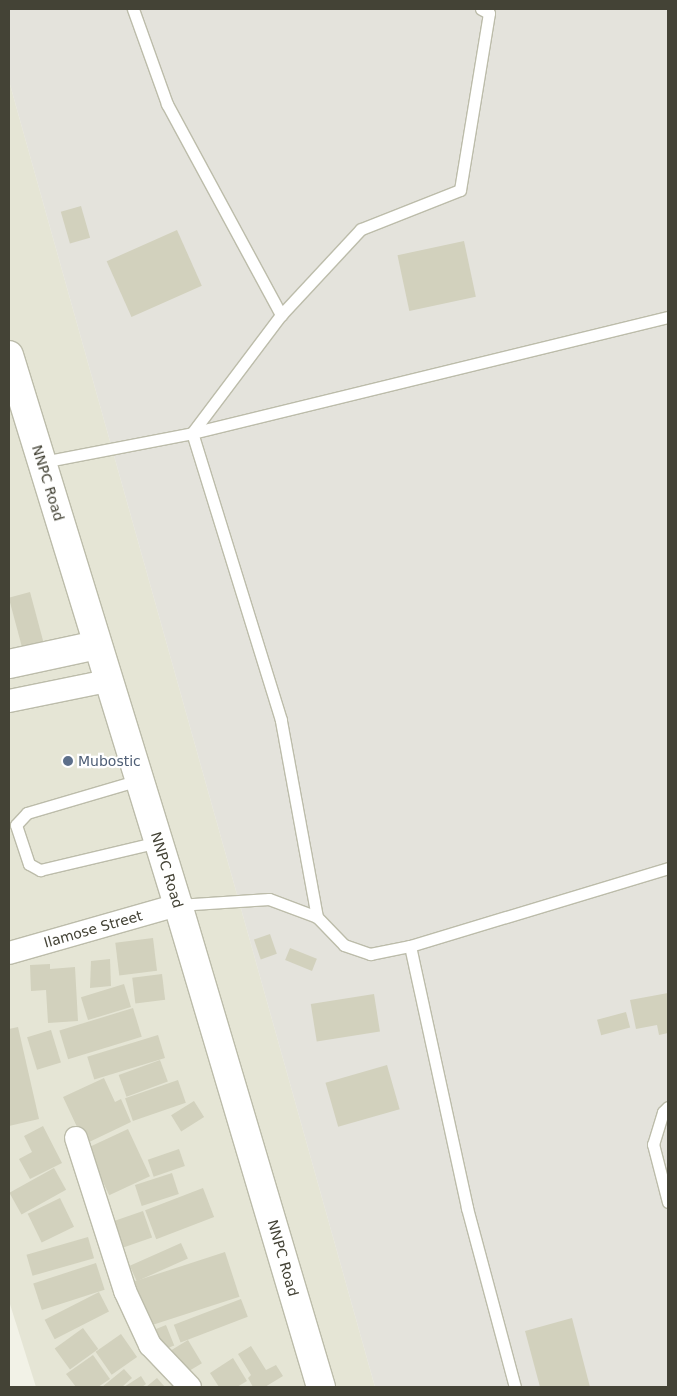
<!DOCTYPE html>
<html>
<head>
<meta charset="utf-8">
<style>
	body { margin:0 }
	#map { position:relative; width:677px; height:1396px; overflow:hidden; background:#f2f2e7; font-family:"DejaVu Sans",sans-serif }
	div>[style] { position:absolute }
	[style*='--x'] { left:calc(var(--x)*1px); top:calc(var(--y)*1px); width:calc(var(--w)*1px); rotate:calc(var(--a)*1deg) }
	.residential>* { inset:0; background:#e5e5d5 }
	.industrial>* { inset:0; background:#e4e3dc }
	.building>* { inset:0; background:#d2d1bd; transform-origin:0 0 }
	.roads { filter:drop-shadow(1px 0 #bcbcaa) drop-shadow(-1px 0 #bcbcaa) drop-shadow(0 1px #bcbcaa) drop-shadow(0 -1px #bcbcaa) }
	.service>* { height:11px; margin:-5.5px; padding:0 5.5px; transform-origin:5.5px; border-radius:5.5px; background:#fff }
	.minor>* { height:22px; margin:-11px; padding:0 11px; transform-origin:11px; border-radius:11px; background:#fff }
	.tertiary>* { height:28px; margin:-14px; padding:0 14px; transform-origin:14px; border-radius:14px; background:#fff }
	.dots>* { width:14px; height:14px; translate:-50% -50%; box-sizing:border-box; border:2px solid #fff; border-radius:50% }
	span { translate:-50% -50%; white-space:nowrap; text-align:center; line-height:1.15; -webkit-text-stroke:4.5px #fff; paint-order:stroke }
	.street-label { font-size:14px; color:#444336 }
	.service-label { font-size:14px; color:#4e5e75 }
	.left { translate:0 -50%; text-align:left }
	.frame { position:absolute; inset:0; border:10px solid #444336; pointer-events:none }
</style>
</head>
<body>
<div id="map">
	<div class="residential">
		<i style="clip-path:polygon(9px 81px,375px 1387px,36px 1387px,9px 1301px)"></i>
	</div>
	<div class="industrial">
		<i style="clip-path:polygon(9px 9px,668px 9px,668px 1387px,375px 1387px,9px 81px)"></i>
	</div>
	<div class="building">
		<i style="left:81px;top:206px;width:33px;height:21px;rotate:74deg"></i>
		<i style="left:177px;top:230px;width:61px;height:77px;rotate:66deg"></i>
		<i style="left:464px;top:241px;width:57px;height:68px;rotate:78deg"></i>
		<i style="left:30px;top:592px;width:57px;height:22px;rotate:75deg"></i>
		<i style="left:270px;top:934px;width:21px;height:17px;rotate:71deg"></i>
		<i style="left:153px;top:938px;width:33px;height:38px;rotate:83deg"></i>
		<i style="left:290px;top:948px;width:29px;height:13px;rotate:22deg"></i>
		<i style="clip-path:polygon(110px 959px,111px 986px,90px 988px,91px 961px)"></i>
		<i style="clip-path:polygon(50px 964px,50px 969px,75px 967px,78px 1021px,48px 1023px,46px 990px,31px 991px,30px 965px)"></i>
		<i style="left:162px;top:974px;width:26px;height:30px;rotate:83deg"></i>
		<i style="left:124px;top:984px;width:24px;height:45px;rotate:73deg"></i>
		<i style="clip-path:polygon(668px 993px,668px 1033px,659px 1035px,657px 1025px,636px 1029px,630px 1000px)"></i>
		<i style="left:374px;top:994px;width:38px;height:64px;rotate:81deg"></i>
		<i style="left:133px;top:1008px;width:30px;height:77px;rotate:73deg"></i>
		<i style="left:626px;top:1012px;width:16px;height:30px;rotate:75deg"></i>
		<i style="clip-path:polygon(18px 1027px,39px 1119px,9px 1126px,9px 1029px)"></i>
		<i style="left:51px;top:1030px;width:34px;height:25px;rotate:73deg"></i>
		<i style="left:158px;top:1035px;width:24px;height:74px;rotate:73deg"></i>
		<i style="left:160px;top:1060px;width:23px;height:44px;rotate:70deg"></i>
		<i style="left:387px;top:1065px;width:46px;height:64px;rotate:74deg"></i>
		<i style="clip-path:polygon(104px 1078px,115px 1102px,121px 1099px,131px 1122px,85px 1144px,63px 1097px)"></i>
		<i style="left:178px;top:1080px;width:24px;height:56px;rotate:71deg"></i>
		<i style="left:194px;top:1101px;width:19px;height:27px;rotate:58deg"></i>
		<i style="clip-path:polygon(43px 1126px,62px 1163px,30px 1179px,19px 1159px,32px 1152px,24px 1136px)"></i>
		<i style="left:128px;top:1129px;width:52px;height:45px;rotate:65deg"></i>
		<i style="left:179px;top:1149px;width:18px;height:33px;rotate:71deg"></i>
		<i style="left:54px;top:1168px;width:25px;height:51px;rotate:61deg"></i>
		<i style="left:172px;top:1173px;width:22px;height:39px;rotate:72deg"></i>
		<i style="left:203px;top:1188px;width:31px;height:62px;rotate:69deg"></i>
		<i style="left:60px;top:1198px;width:32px;height:36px;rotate:64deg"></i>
		<i style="left:143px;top:1211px;width:28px;height:32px;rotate:71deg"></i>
		<i style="left:88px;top:1237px;width:22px;height:64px;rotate:74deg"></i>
		<i style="left:181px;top:1243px;width:17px;height:56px;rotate:66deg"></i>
		<i style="left:225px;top:1252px;width:47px;height:95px;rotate:72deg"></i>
		<i style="left:96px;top:1263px;width:28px;height:66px;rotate:72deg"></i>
		<i style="left:99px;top:1292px;width:22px;height:61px;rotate:63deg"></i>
		<i style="left:241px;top:1299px;width:19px;height:72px;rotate:69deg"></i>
		<i style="clip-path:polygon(572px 1318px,590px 1387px,540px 1387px,525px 1331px)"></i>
		<i style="left:166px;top:1325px;width:22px;height:18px;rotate:68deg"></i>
		<i style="left:83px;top:1328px;width:26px;height:35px;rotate:54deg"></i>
		<i style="left:121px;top:1334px;width:28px;height:31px;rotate:55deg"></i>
		<i style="left:188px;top:1340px;width:27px;height:25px;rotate:59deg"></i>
		<i style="clip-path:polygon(251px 1346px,266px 1370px,276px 1365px,283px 1376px,265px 1387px,253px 1387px,248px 1378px,251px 1375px,238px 1354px)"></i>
		<i style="clip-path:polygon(93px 1355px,110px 1379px,98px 1387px,76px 1387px,66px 1374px)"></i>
		<i style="clip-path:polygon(233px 1358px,247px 1381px,237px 1387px,219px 1387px,210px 1373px)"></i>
		<i style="clip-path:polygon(124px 1369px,132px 1378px,122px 1387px,102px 1387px)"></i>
		<i style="clip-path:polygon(141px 1376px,146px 1384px,142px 1387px,124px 1387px)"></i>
		<i style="clip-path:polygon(157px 1378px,165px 1387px,146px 1387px)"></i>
	</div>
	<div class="roads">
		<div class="service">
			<i style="--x:133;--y:9;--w:101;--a:70.3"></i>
			<i style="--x:167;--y:104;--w:240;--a:61.6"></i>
			<i style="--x:42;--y:462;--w:153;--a:-10.9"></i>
			<i style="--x:192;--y:433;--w:490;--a:-13.7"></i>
			<i style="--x:139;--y:780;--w:117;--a:163.6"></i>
			<i style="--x:27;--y:813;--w:16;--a:133"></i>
			<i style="--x:16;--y:825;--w:41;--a:71.6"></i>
			<i style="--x:29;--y:864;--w:13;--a:29"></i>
			<i style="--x:40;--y:870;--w:121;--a:-13.3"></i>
			<i style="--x:178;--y:905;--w:91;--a:-3.8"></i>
			<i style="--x:269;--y:899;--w:51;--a:20.6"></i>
			<i style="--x:317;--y:917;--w:39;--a:46"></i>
			<i style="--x:344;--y:945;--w:28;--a:19"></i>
			<i style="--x:370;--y:954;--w:41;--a:-11.3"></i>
			<i style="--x:410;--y:946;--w:270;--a:-16.8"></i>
			<i style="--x:317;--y:917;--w:200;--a:-100.4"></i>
			<i style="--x:281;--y:720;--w:300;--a:-107.2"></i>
			<i style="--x:192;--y:433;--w:148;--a:-53"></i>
			<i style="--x:281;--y:315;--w:117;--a:-47.1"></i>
			<i style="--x:361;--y:229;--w:106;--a:-21.5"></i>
			<i style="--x:460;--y:190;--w:179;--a:-80.7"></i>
			<i style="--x:489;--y:13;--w:9;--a:-153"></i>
			<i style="--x:410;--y:946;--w:268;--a:77.7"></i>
			<i style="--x:467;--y:1208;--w:185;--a:75"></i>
			<i style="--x:668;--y:1107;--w:7;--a:135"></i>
			<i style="--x:663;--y:1112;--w:34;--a:107"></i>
			<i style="--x:653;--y:1144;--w:60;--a:75.5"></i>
		</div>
		<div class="minor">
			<i style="--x:9;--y:701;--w:100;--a:-11.5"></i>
			<i style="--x:9;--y:953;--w:176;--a:-15.9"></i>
			<i style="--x:76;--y:1138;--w:161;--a:72.2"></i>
			<i style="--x:125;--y:1291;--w:60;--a:65.2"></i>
			<i style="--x:150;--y:1345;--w:58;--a:46.4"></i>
		</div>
		<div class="tertiary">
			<i style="--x:9;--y:355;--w:575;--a:72.92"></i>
			<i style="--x:178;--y:905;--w:503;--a:73.48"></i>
			<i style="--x:9;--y:664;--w:90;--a:-12.2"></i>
		</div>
	</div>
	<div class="dots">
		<i style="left:68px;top:761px;background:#5c6f8a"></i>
	</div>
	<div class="street-label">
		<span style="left:48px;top:483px;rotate:73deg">NNPC Road</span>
		<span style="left:167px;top:870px;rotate:73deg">NNPC Road</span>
		<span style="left:93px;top:929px;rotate:-16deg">Ilamose Street</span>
		<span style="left:283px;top:1258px;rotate:74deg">NNPC Road</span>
	</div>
	<div class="service-label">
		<span class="left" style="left:78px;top:761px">Mubostic</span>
	</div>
	<div class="frame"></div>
</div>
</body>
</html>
